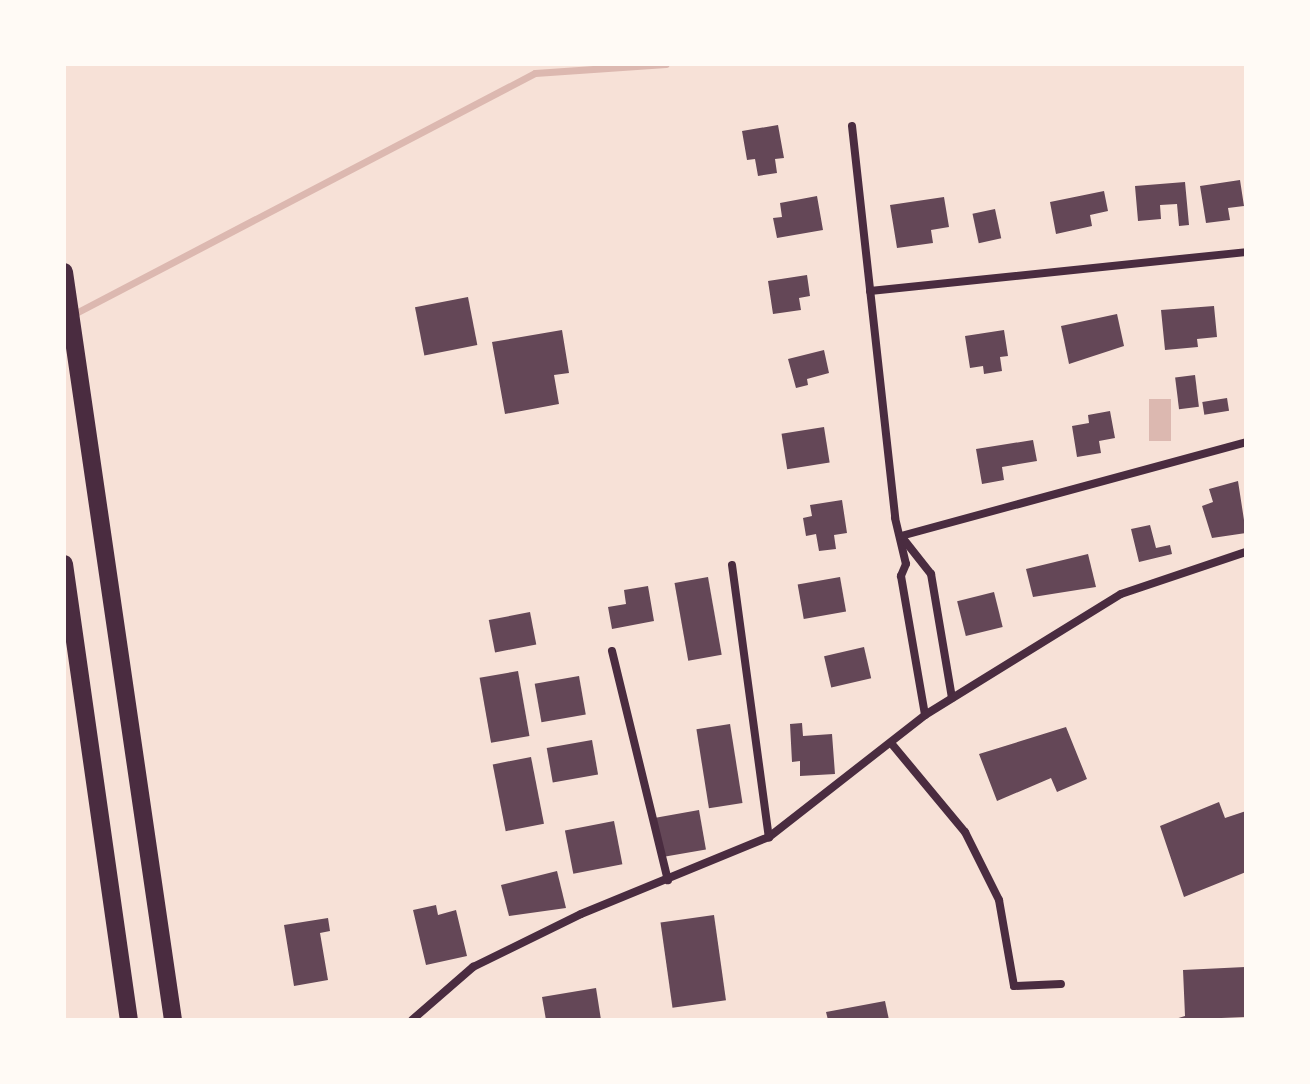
<!DOCTYPE html>
<html>
<head>
<meta charset="utf-8">
<style>
	body { margin:0 }
	#map { position:relative; width:1310px; height:1084px; overflow:hidden; background:#f7e1d7; font-family:"Fira Sans Condensed",sans-serif }
	div>[style] { position:absolute }
	[style*='--x'] { left:calc(var(--x)*1px); top:calc(var(--y)*1px); width:calc(var(--w)*1px); rotate:calc(var(--a)*1deg) }
	.water>* { inset:0; background:#dcb8b0; transform-origin:0 0 }
	.stream>* { height:7px; margin:-3.5px; padding:0 3.5px; transform-origin:3.5px; border-radius:3.5px; background:#dcb8b0 }
	.building>* { inset:0; background:#644757; transform-origin:0 0 }
	.minor>* { height:8px; margin:-4px; padding:0 4px; transform-origin:4px; border-radius:4px; background:#4a2c40 }
	.trunk>* { height:18px; margin:-9px; padding:0 9px; transform-origin:9px; border-radius:9px; background:#4a2c40 }
	span { translate:-50% -50%; white-space:nowrap; text-align:center; line-height:1.15; -webkit-text-stroke:8px #fffaf5; paint-order:stroke }
	.frame { position:absolute; inset:0; border:66px solid #fffaf5; pointer-events:none }
</style>
</head>
<body>
<div id="map">
	<div class="water">
		<i style="left:1149px;top:399px;width:22px;height:42px"></i>
	</div>
	<div class="stream">
		<i style="--x:72;--y:315;--w:522;--a:-27.6"></i>
		<i style="--x:535;--y:73;--w:131;--a:-3.9"></i>
	</div>
	<div class="building">
		<i style="clip-path:polygon(778px 125px,784px 158px,775px 159px,777px 173px,758px 176px,755px 159px,747px 160px,742px 131px)"></i>
		<i style="clip-path:polygon(1240px 180px,1244px 206px,1228px 208px,1230px 220px,1206px 223px,1200px 186px)"></i>
		<i style="clip-path:polygon(1185px 182px,1189px 225px,1179px 226px,1177px 204px,1160px 205px,1161px 219px,1138px 221px,1135px 186px)"></i>
		<i style="clip-path:polygon(1104px 191px,1108px 211px,1090px 215px,1092px 226px,1056px 234px,1050px 202px)"></i>
		<i style="clip-path:polygon(817px 196px,823px 230px,777px 238px,773px 218px,782px 217px,780px 203px)"></i>
		<i style="clip-path:polygon(944px 197px,949px 227px,931px 230px,933px 243px,897px 248px,890px 205px)"></i>
		<i style="left:995px;top:209px;width:30px;height:23px;rotate:78deg"></i>
		<i style="clip-path:polygon(807px 275px,810px 296px,799px 298px,801px 310px,773px 314px,768px 281px)"></i>
		<i style="left:468px;top:297px;width:49px;height:54px;rotate:79deg"></i>
		<i style="clip-path:polygon(1214px 306px,1217px 337px,1197px 339px,1198px 347px,1165px 350px,1161px 310px)"></i>
		<i style="clip-path:polygon(1117px 314px,1124px 346px,1069px 364px,1061px 326px)"></i>
		<i style="clip-path:polygon(562px 330px,569px 373px,554px 375px,559px 404px,505px 414px,492px 342px)"></i>
		<i style="clip-path:polygon(1004px 330px,1008px 356px,1000px 357px,1002px 371px,984px 374px,983px 366px,970px 368px,965px 336px)"></i>
		<i style="clip-path:polygon(824px 350px,829px 373px,807px 379px,808px 385px,796px 388px,788px 359px)"></i>
		<i style="left:1195px;top:375px;width:32px;height:20px;rotate:83deg"></i>
		<i style="left:1227px;top:398px;width:13px;height:25px;rotate:81deg"></i>
		<i style="clip-path:polygon(1110px 411px,1115px 438px,1099px 441px,1101px 453px,1077px 457px,1072px 426px,1089px 423px,1088px 415px)"></i>
		<i style="left:824px;top:427px;width:36px;height:43px;rotate:81deg"></i>
		<i style="clip-path:polygon(1033px 440px,1037px 461px,1002px 467px,1004px 480px,982px 484px,976px 449px)"></i>
		<i style="clip-path:polygon(1238px 481px,1246px 533px,1212px 538px,1202px 506px,1213px 502px,1209px 489px)"></i>
		<i style="clip-path:polygon(842px 500px,847px 533px,834px 535px,836px 549px,819px 551px,816px 534px,806px 536px,803px 518px,812px 516px,810px 505px)"></i>
		<i style="clip-path:polygon(1150px 525px,1156px 548px,1170px 545px,1172px 554px,1139px 562px,1131px 529px)"></i>
		<i style="clip-path:polygon(1088px 554px,1096px 587px,1033px 597px,1026px 569px)"></i>
		<i style="left:708px;top:577px;width:79px;height:34px;rotate:80deg"></i>
		<i style="left:840px;top:577px;width:35px;height:43px;rotate:80deg"></i>
		<i style="clip-path:polygon(648px 586px,654px 621px,612px 629px,608px 607px,626px 604px,624px 590px)"></i>
		<i style="left:994px;top:592px;width:36px;height:38px;rotate:76deg"></i>
		<i style="left:530px;top:612px;width:33px;height:42px;rotate:79deg"></i>
		<i style="left:864px;top:647px;width:32px;height:41px;rotate:77deg"></i>
		<i style="left:518px;top:671px;width:66px;height:39px;rotate:80deg"></i>
		<i style="left:579px;top:676px;width:39px;height:45px;rotate:80deg"></i>
		<i style="clip-path:polygon(802px 723px,803px 736px,832px 734px,835px 774px,800px 776px,800px 761px,792px 762px,790px 724px)"></i>
		<i style="left:730px;top:724px;width:80px;height:34px;rotate:81deg"></i>
		<i style="clip-path:polygon(1066px 727px,1087px 779px,1057px 792px,1051px 778px,997px 801px,979px 754px)"></i>
		<i style="left:592px;top:740px;width:35px;height:46px;rotate:80deg"></i>
		<i style="left:531px;top:757px;width:68px;height:39px;rotate:79deg"></i>
		<i style="clip-path:polygon(1219px 802px,1225px 818px,1246px 811px,1246px 872px,1184px 897px,1160px 826px)"></i>
		<i style="left:699px;top:810px;width:40px;height:44px;rotate:80deg"></i>
		<i style="left:614px;top:821px;width:44px;height:50px;rotate:79deg"></i>
		<i style="clip-path:polygon(557px 871px,566px 908px,509px 916px,501px 885px)"></i>
		<i style="clip-path:polygon(436px 905px,438px 915px,456px 910px,467px 956px,426px 965px,413px 910px)"></i>
		<i style="left:714px;top:915px;width:86px;height:54px;rotate:82deg"></i>
		<i style="clip-path:polygon(328px 918px,330px 931px,320px 933px,328px 980px,294px 986px,284px 925px)"></i>
		<i style="clip-path:polygon(1245px 967px,1246px 1017px,1172px 1020px,1185px 1016px,1183px 970px)"></i>
		<i style="clip-path:polygon(596px 988px,601px 1020px,546px 1020px,542px 997px)"></i>
		<i style="clip-path:polygon(885px 1001px,889px 1020px,828px 1020px,826px 1012px)"></i>
	</div>
	<div class="minor">
		<i style="--x:852;--y:126;--w:394;--a:83.7"></i>
		<i style="--x:895;--y:518;--w:47;--a:76.6"></i>
		<i style="--x:906;--y:564;--w:13;--a:113"></i>
		<i style="--x:901;--y:576;--w:141;--a:80.2"></i>
		<i style="--x:870;--y:291;--w:378;--a:-5.9"></i>
		<i style="--x:732;--y:565;--w:275;--a:82.3"></i>
		<i style="--x:612;--y:651;--w:236;--a:76.3"></i>
		<i style="--x:952;--y:698;--w:126;--a:-99.6"></i>
		<i style="--x:931;--y:574;--w:48;--a:-128.3"></i>
		<i style="--x:901;--y:536;--w:358;--a:-15.2"></i>
		<i style="--x:891;--y:743;--w:116;--a:50.3"></i>
		<i style="--x:965;--y:832;--w:76;--a:63.4"></i>
		<i style="--x:999;--y:900;--w:87;--a:80.1"></i>
		<i style="--x:1014;--y:986;--w:47;--a:-2.4"></i>
		<i style="--x:412;--y:1020;--w:81;--a:-41"></i>
		<i style="--x:473;--y:967;--w:120;--a:-26.1"></i>
		<i style="--x:581;--y:914;--w:203;--a:-22.3"></i>
		<i style="--x:769;--y:837;--w:198;--a:-38"></i>
		<i style="--x:925;--y:715;--w:230;--a:-31.7"></i>
		<i style="--x:1121;--y:594;--w:132;--a:-18.6"></i>
	</div>
	<div class="trunk">
		<i style="--x:64;--y:272;--w:756;--a:81.71"></i>
		<i style="--x:64;--y:564;--w:461;--a:81.9"></i>
	</div>
	<div class="frame"></div>
</div>
</body>
</html>
